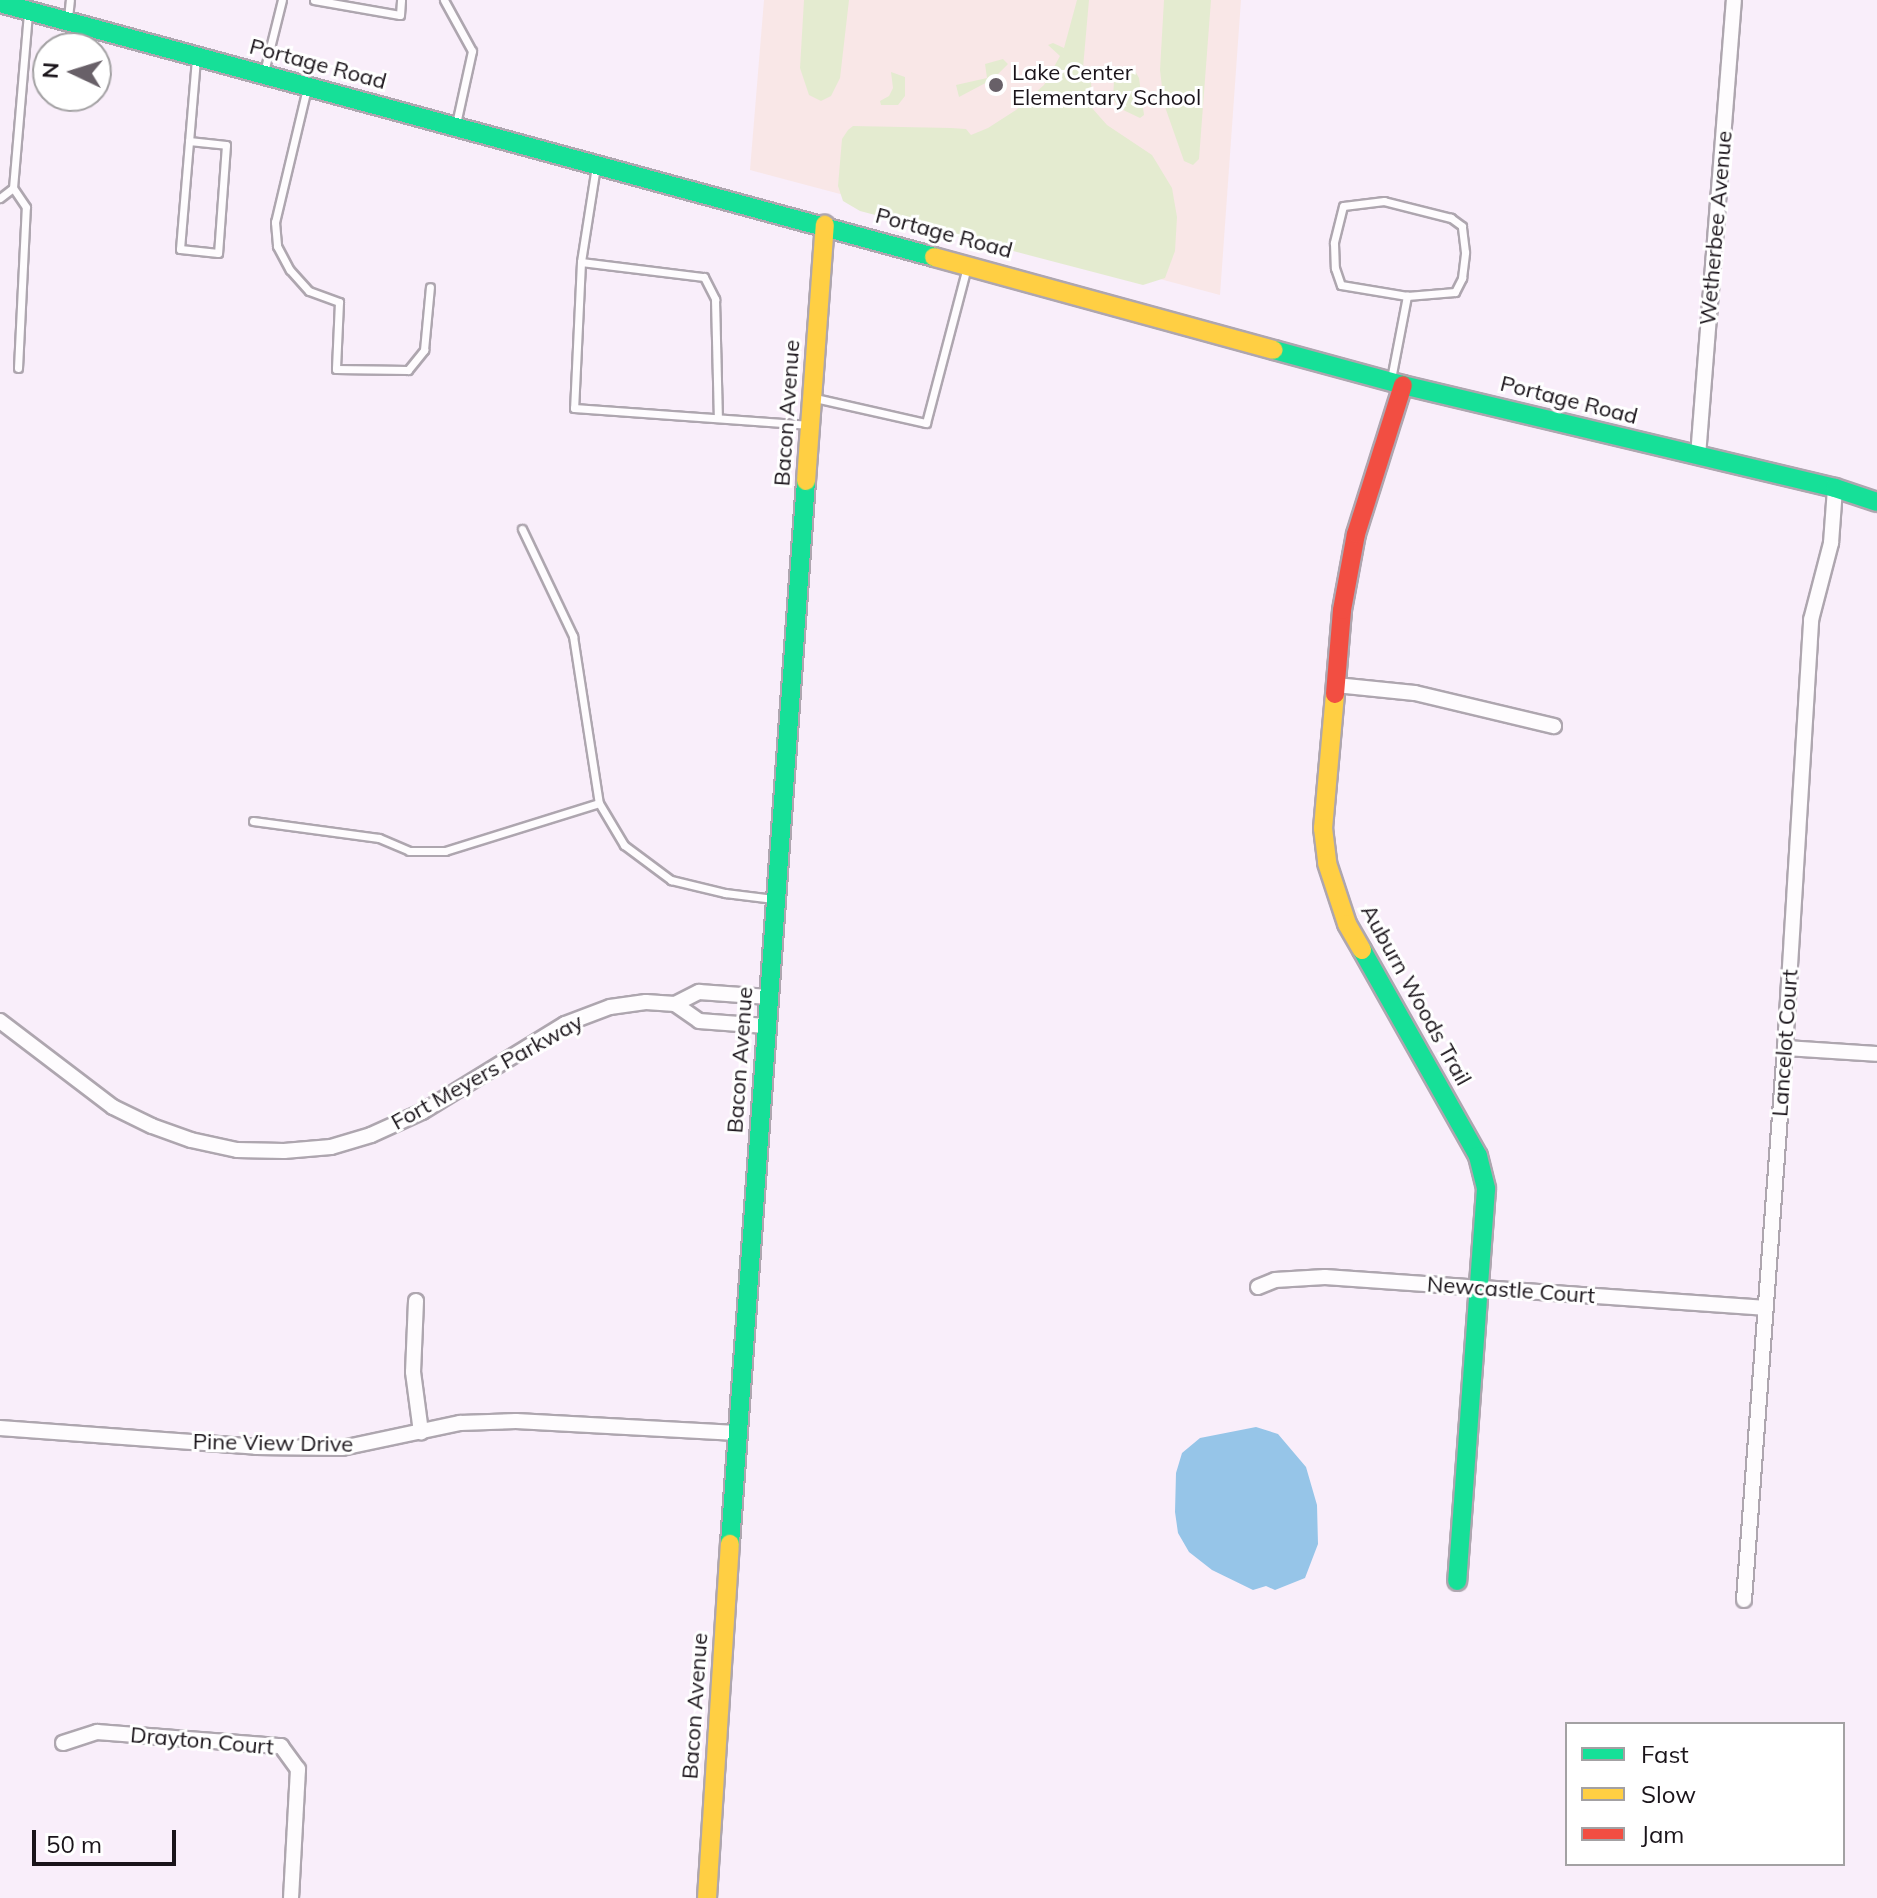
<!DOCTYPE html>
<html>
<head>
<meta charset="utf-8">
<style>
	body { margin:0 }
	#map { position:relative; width:1877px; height:1898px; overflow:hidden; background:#f9eefa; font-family:Mulish,sans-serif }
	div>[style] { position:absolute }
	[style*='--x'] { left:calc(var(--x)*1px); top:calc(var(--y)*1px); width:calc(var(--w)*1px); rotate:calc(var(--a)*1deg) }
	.education>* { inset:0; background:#f9e7e7 }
	.green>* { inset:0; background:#e4ebd0 }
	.water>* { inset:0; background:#96c5e8 }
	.roads { filter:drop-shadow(2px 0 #aea6af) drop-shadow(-2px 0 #aea6af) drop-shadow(0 2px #aea6af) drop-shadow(0 -2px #aea6af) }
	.lane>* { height:7px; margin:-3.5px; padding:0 3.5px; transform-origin:3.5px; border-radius:3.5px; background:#fefcfe }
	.street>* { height:14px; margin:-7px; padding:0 7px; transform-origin:7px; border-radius:7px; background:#fefcfe }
	.fast>* { height:18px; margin:-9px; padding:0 9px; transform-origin:9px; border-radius:9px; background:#16e098 }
	.slow>* { height:18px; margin:-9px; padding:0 9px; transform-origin:9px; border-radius:9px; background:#ffcf43 }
	.jam>* { height:18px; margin:-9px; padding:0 9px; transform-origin:9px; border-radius:9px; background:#f24e42 }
	.dots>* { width:22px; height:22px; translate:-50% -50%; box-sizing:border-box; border:4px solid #fff; border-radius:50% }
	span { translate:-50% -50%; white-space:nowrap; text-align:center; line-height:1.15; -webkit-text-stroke:6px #fff; paint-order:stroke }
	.street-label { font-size:22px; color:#1a141a }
	.poi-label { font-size:22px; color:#1a141a }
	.left { translate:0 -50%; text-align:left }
	.legend { position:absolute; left:1565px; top:1722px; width:280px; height:144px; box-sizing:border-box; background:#fff; border:2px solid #a3a1a3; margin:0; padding:10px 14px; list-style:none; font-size:24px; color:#1a141a }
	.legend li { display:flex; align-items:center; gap:16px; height:40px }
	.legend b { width:40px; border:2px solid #a3a1a3 }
	.north { position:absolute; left:32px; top:32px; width:80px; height:80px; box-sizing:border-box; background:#fff; border:2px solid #a3a1a3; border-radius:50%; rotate:274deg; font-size:22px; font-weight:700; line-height:32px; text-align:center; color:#1a141a }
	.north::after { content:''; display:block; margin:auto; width:28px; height:36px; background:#686068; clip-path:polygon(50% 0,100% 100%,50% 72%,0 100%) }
	.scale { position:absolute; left:32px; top:1830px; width:144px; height:36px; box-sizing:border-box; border:4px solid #1a141a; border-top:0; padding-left:10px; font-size:24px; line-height:28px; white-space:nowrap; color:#1a141a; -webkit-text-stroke:6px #fff; paint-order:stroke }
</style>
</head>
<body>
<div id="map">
	<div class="education">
		<i style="clip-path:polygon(764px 0,1241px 0,1220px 295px,750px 170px)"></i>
	</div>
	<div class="green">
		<i style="clip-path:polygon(804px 0,849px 0,840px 78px,831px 96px,821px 101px,809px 95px,800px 68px)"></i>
		<i style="clip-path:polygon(1077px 0,1089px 0,1083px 68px,1091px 80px,1092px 108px,1107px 125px,1152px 155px,1172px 188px,1177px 217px,1175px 251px,1165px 278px,1143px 285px,860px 211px,843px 201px,838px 186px,842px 139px,848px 130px,853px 126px,951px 128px,966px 129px,971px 135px,988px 128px,1016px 110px,1044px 85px,1060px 56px,1048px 45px,1053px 43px,1064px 48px)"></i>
		<i style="clip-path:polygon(1164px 0,1211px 0,1199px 159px,1193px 165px,1184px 161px,1164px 104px,1160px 70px)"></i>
		<i style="clip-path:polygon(1003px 59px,1008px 64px,993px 79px,959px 97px,956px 85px,987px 78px,985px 64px)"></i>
		<i style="clip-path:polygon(1129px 70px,1135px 71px,1139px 78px,1144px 115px,1140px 118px,1119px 108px,1113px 98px,1114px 81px)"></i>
		<i style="clip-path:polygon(891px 72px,905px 77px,905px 96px,898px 105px,881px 105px,880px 101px,889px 96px,893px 88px)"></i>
	</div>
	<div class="water">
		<i style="clip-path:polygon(1256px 1427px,1278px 1434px,1306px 1467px,1317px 1505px,1318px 1544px,1305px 1578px,1275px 1590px,1266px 1586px,1253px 1590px,1212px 1570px,1189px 1552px,1178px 1533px,1175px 1512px,1176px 1473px,1182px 1453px,1200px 1438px)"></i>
	</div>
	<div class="roads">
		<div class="lane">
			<i style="--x:314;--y:0;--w:87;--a:9.9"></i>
			<i style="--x:400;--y:15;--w:15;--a:-86"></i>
			<i style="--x:444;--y:0;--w:58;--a:61.2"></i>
			<i style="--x:472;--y:51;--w:75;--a:102.4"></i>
			<i style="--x:68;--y:18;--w:18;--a:-84"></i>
			<i style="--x:264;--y:72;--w:74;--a:-76"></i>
			<i style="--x:307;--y:88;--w:138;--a:103.4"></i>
			<i style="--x:275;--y:222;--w:24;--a:85"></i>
			<i style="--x:277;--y:246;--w:27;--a:62"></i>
			<i style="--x:290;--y:270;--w:28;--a:48"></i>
			<i style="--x:309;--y:291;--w:32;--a:20"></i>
			<i style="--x:339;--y:302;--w:67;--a:92.6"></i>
			<i style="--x:336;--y:369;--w:72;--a:0.8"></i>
			<i style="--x:408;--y:370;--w:26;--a:-51"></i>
			<i style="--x:424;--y:350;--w:63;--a:-84.6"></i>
			<i style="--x:189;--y:141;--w:37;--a:6"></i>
			<i style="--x:226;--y:145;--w:108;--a:94.2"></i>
			<i style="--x:218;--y:253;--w:38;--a:-174"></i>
			<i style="--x:180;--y:249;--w:192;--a:-85.2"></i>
			<i style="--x:596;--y:166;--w:97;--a:98.9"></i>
			<i style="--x:581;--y:262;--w:146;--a:92.7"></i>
			<i style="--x:574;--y:408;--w:237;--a:4.1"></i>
			<i style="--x:0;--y:198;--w:16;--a:-38"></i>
			<i style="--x:581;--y:262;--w:124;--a:7"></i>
			<i style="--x:704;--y:277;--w:25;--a:63"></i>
			<i style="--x:715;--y:299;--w:119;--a:88.6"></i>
			<i style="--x:18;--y:368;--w:161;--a:-87.2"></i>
			<i style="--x:26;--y:207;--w:23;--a:-124"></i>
			<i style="--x:13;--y:188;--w:176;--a:-85.1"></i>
			<i style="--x:1391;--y:379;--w:85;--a:-79.1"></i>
			<i style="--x:1407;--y:296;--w:48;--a:-4.8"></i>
			<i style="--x:1455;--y:292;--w:16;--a:-63"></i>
			<i style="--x:1462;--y:278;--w:26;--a:-83"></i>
			<i style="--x:1465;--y:252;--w:26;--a:-97"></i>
			<i style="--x:1462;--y:226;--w:14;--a:-144"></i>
			<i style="--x:1451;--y:218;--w:69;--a:-165.8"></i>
			<i style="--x:1384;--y:201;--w:41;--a:173"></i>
			<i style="--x:1343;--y:206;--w:38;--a:104"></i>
			<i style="--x:1334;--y:243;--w:25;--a:88"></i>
			<i style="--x:1335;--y:268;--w:18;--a:71"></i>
			<i style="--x:1341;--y:285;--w:67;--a:9.5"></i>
			<i style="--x:815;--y:398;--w:114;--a:12.7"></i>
			<i style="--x:926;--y:423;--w:158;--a:-75.3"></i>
			<i style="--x:522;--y:529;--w:119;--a:64.5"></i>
			<i style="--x:573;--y:636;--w:169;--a:81.2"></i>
			<i style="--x:599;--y:803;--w:49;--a:59.2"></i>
			<i style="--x:624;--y:845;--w:59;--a:36.7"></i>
			<i style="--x:671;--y:880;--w:56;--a:13.5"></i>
			<i style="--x:725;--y:893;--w:49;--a:7"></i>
			<i style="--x:253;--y:821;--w:127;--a:7.7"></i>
			<i style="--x:379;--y:838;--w:33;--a:23"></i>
			<i style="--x:409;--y:851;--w:36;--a:0"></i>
			<i style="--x:445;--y:851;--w:161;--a:-17.3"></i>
		</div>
		<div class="street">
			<i style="--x:1698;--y:456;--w:457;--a:-85.5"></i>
			<i style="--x:1336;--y:685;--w:79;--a:5.8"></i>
			<i style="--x:1415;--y:693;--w:143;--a:13.4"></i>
			<i style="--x:675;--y:1004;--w:27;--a:-27"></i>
			<i style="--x:699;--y:992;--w:70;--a:4.1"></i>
			<i style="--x:0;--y:1021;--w:142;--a:37.3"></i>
			<i style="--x:113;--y:1107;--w:43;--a:26"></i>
			<i style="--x:152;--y:1126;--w:41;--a:19.7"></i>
			<i style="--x:191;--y:1140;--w:47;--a:12.3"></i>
			<i style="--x:237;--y:1150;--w:47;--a:1.2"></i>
			<i style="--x:284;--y:1151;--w:47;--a:-4.9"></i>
			<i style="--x:331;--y:1147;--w:42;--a:-16.7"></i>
			<i style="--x:371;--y:1135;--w:56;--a:-24.3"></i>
			<i style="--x:422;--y:1112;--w:168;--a:-31.6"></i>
			<i style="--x:565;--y:1024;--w:48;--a:-20.7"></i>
			<i style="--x:610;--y:1007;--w:36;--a:-8"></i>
			<i style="--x:646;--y:1002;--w:29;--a:4"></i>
			<i style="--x:675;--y:1004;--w:29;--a:35"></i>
			<i style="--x:699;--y:1021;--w:67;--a:4.3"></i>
			<i style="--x:1785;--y:1048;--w:92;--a:3.7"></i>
			<i style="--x:1258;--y:1287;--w:18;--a:-22"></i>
			<i style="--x:1275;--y:1280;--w:50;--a:-3.4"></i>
			<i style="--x:1325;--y:1277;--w:440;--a:4"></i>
			<i style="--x:416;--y:1301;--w:71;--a:92.4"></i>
			<i style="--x:413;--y:1372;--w:61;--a:82.4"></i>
			<i style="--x:0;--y:1428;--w:257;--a:4.2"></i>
			<i style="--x:256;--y:1447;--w:86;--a:0.7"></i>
			<i style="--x:342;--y:1448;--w:121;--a:-12"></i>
			<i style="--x:460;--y:1423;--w:56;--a:-2"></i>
			<i style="--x:516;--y:1421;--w:221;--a:3.1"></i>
			<i style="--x:1744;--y:1600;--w:554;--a:-85.75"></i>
			<i style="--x:1785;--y:1048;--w:429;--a:-86.5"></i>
			<i style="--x:1811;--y:620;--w:80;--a:-75.4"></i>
			<i style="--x:1831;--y:543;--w:55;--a:-85.8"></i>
			<i style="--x:63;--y:1743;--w:36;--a:-18"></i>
			<i style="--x:97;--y:1732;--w:185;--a:4.4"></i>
			<i style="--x:281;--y:1746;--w:29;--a:54"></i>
			<i style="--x:298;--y:1769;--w:129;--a:93.1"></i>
		</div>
		<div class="fast">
			<i style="--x:0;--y:3;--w:968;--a:15.21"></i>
			<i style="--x:1274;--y:350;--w:134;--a:15.2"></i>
			<i style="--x:1403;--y:385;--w:444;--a:13.4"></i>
			<i style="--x:1835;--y:488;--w:44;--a:18.4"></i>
			<i style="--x:1362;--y:950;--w:236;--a:60.6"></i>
			<i style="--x:1478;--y:1156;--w:34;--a:76"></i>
			<i style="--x:1486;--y:1189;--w:393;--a:94.2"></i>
			<i style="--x:730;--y:1544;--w:1066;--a:-85.91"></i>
		</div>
		<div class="slow">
			<i style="--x:934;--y:257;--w:352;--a:15.3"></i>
			<i style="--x:806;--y:481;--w:257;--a:-85.8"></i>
			<i style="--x:1335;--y:694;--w:135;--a:95.1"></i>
			<i style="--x:1323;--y:828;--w:35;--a:83"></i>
			<i style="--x:1327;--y:863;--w:64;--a:71.8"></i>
			<i style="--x:1347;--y:924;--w:30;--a:60"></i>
			<i style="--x:707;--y:1898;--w:355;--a:-86.3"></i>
		</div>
		<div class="jam">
			<i style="--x:1335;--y:694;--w:84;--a:-85.2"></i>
			<i style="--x:1342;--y:610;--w:77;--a:-79.6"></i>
			<i style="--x:1356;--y:534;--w:156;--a:-72.5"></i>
		</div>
	</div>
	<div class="dots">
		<i style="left:996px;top:85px;background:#686068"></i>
	</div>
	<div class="street-label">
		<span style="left:318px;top:64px;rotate:15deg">Portage Road</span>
		<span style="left:1716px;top:228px;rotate:-85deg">Wetherbee Avenue</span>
		<span style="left:944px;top:233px;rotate:15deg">Portage Road</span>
		<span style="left:1569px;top:400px;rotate:14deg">Portage Road</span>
		<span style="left:787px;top:413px;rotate:-86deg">Bacon Avenue</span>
		<span style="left:1416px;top:995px;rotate:61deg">Auburn Woods Trail</span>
		<span style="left:1785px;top:1043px;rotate:-86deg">Lancelot Court</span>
		<span style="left:740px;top:1060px;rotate:-86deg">Bacon Avenue</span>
		<span style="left:487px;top:1072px;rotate:-29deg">Fort Meyers Parkway</span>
		<span style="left:1511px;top:1290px;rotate:4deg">Newcastle Court</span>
		<span style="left:273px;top:1443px;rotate:1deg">Pine View Drive</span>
		<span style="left:695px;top:1706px;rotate:-86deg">Bacon Avenue</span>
		<span style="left:202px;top:1741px;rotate:5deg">Drayton Court</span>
	</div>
	<div class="poi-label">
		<span class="left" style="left:1012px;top:85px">Lake Center<br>Elementary School</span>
	</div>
	<ul class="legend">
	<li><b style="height:10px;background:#16e098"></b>Fast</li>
	<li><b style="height:10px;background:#ffcf43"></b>Slow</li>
	<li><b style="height:10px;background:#f24e42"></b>Jam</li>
	</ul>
	<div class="north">N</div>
	<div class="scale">50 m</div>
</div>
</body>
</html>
